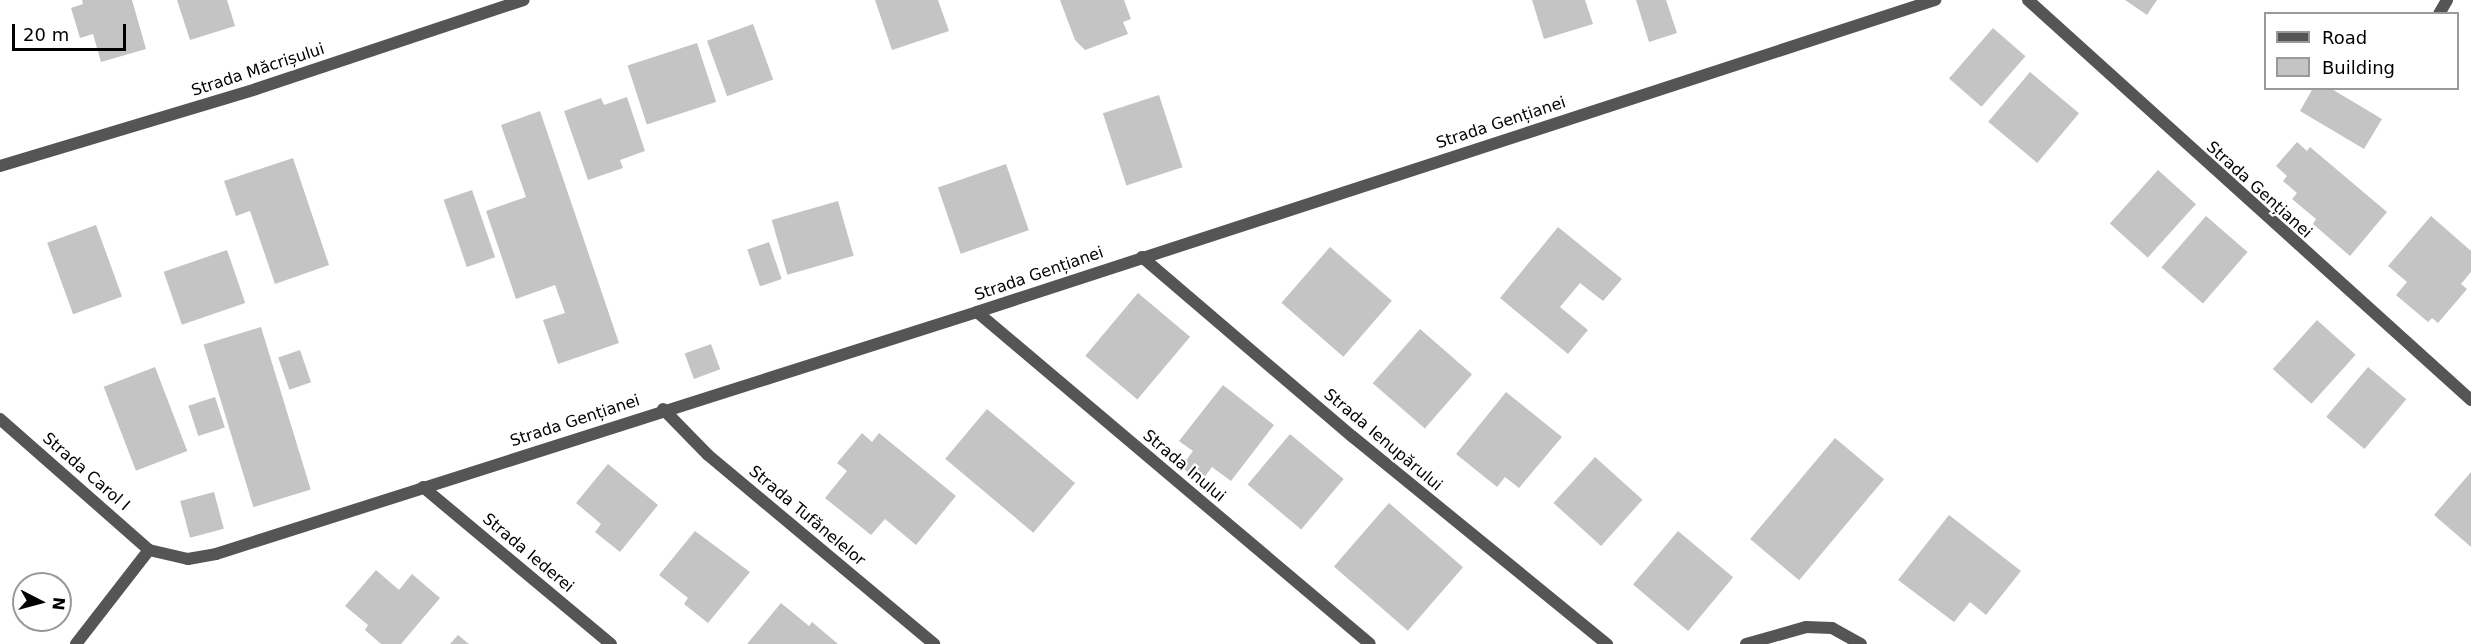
<!DOCTYPE html>
<html>
<head>
<meta charset="utf-8">
<style>
	body { margin:0 }
	#map { position:relative; width:2471px; height:644px; overflow:hidden; background:#fff; font-family:"DejaVu Sans",sans-serif }
	div>[style] { position:absolute }
	[style*='--x'] { left:calc(var(--x)*1px); top:calc(var(--y)*1px); width:calc(var(--w)*1px); rotate:calc(var(--a)*1deg) }
	.building>* { inset:0; background:#c4c4c4; transform-origin:0 0 }
	.street>* { height:12px; margin:-6px; padding:0 6px; transform-origin:6px; border-radius:6px; background:#555 }
	span { translate:-50% -50%; white-space:nowrap; text-align:center; line-height:1.15; -webkit-text-stroke:4.5px #fff; paint-order:stroke }
	.street-label { font-size:16px; color:#000 }
	.legend { position:absolute; left:2264px; top:12px; width:195px; height:78px; box-sizing:border-box; background:#fff; border:2px solid #999; margin:0; padding:8px 10px; list-style:none; font-size:18px; color:#000 }
	.legend li { display:flex; align-items:center; gap:12px; height:30px }
	.legend b { width:30px; border:2px solid #999 }
	.north { position:absolute; left:12px; top:572px; width:60px; height:60px; box-sizing:border-box; background:#fff; border:2px solid #999; border-radius:50%; rotate:96deg; font-size:16px; font-weight:700; line-height:24px; text-align:center; color:#000 }
	.north::after { content:''; display:block; margin:auto; width:21px; height:27px; background:#000; clip-path:polygon(50% 0,100% 100%,50% 72%,0 100%) }
	.scale { position:absolute; left:12px; top:24px; width:114px; height:27px; box-sizing:border-box; border:3px solid #000; border-top:0; padding-left:8px; font-size:18px; line-height:21px; white-space:nowrap; color:#000; -webkit-text-stroke:4px #fff; paint-order:stroke }
</style>
</head>
<body>
<div id="map">
	<div class="building">
		<i style="clip-path:polygon(82px 0,132px 0,146px 49px,101px 62px,93px 34px,80px 38px,71px 8px,83px 4px)"></i>
		<i style="clip-path:polygon(177px 0,227px 0,235px 26px,190px 40px)"></i>
		<i style="clip-path:polygon(875px 0,938px 0,949px 31px,892px 50px)"></i>
		<i style="clip-path:polygon(1060px 0,1124px 0,1131px 19px,1123px 22px,1128px 34px,1085px 50px,1075px 40px)"></i>
		<i style="clip-path:polygon(1532px 0,1585px 0,1593px 24px,1544px 39px)"></i>
		<i style="clip-path:polygon(1636px 0,1666px 0,1677px 33px,1649px 42px)"></i>
		<i style="clip-path:polygon(2125px 0,2157px 0,2147px 15px)"></i>
		<i style="left:753px;top:24px;width:59px;height:49px;rotate:70deg"></i>
		<i style="left:1993px;top:28px;width:43px;height:67px;rotate:41deg"></i>
		<i style="left:697px;top:43px;width:62px;height:73px;rotate:72deg"></i>
		<i style="left:2030px;top:72px;width:64px;height:65px;rotate:40deg"></i>
		<i style="clip-path:polygon(2313px 88px,2330px 88px,2382px 119px,2364px 149px,2300px 111px)"></i>
		<i style="left:1159px;top:95px;width:76px;height:59px;rotate:72deg"></i>
		<i style="clip-path:polygon(627px 97px,645px 151px,620px 160px,623px 168px,588px 180px,564px 111px,601px 98px,604px 105px)"></i>
		<i style="clip-path:polygon(540px 111px,619px 343px,558px 364px,543px 320px,565px 313px,555px 285px,516px 299px,486px 211px,526px 197px,501px 125px)"></i>
		<i style="clip-path:polygon(2297px 142px,2307px 151px,2310px 147px,2387px 212px,2350px 256px,2313px 224px,2316px 219px,2292px 199px,2297px 193px,2283px 181px,2287px 176px,2276px 166px)"></i>
		<i style="clip-path:polygon(293px 158px,329px 265px,275px 284px,250px 211px,236px 216px,224px 181px)"></i>
		<i style="left:1006px;top:164px;width:70px;height:72px;rotate:71deg"></i>
		<i style="left:2158px;top:170px;width:51px;height:72px;rotate:42deg"></i>
		<i style="left:472px;top:190px;width:71px;height:30px;rotate:71deg"></i>
		<i style="left:838px;top:201px;width:57px;height:69px;rotate:74deg"></i>
		<i style="left:2206px;top:216px;width:55px;height:68px;rotate:41deg"></i>
		<i style="clip-path:polygon(2431px 216px,2471px 251px,2471px 272px,2461px 284px,2467px 289px,2438px 323px,2432px 318px,2428px 322px,2396px 295px,2407px 282px,2388px 266px)"></i>
		<i style="left:96px;top:225px;width:76px;height:52px;rotate:70deg"></i>
		<i style="clip-path:polygon(1558px 227px,1622px 279px,1603px 301px,1580px 283px,1560px 307px,1588px 330px,1568px 354px,1500px 298px)"></i>
		<i style="left:769px;top:242px;width:39px;height:23px;rotate:71deg"></i>
		<i style="left:1330px;top:247px;width:82px;height:74px;rotate:41deg"></i>
		<i style="left:227px;top:250px;width:56px;height:67px;rotate:71deg"></i>
		<i style="left:1138px;top:293px;width:68px;height:82px;rotate:40deg"></i>
		<i style="left:2317px;top:320px;width:52px;height:66px;rotate:42deg"></i>
		<i style="left:261px;top:327px;width:170px;height:60px;rotate:73deg"></i>
		<i style="left:1420px;top:329px;width:69px;height:72px;rotate:41deg"></i>
		<i style="left:711px;top:344px;width:27px;height:28px;rotate:70deg"></i>
		<i style="left:300px;top:350px;width:34px;height:23px;rotate:71deg"></i>
		<i style="left:155px;top:367px;width:90px;height:55px;rotate:69deg"></i>
		<i style="left:2368px;top:367px;width:50px;height:65px;rotate:40deg"></i>
		<i style="clip-path:polygon(1223px 385px,1274px 425px,1231px 481px,1212px 467px,1201px 482px,1181px 467px,1193px 451px,1179px 441px)"></i>
		<i style="clip-path:polygon(1506px 392px,1562px 437px,1519px 488px,1505px 477px,1497px 487px,1456px 454px)"></i>
		<i style="left:215px;top:397px;width:32px;height:28px;rotate:72deg"></i>
		<i style="left:987px;top:409px;width:115px;height:65px;rotate:40deg"></i>
		<i style="clip-path:polygon(862px 433px,872px 442px,879px 433px,956px 496px,916px 545px,885px 519px,871px 535px,825px 498px,847px 471px,837px 463px)"></i>
		<i style="left:1290px;top:434px;width:70px;height:66px;rotate:40deg"></i>
		<i style="left:1835px;top:438px;width:64px;height:132px;rotate:40deg"></i>
		<i style="left:1595px;top:457px;width:64px;height:62px;rotate:42deg"></i>
		<i style="clip-path:polygon(608px 464px,658px 505px,620px 552px,595px 532px,601px 524px,576px 503px)"></i>
		<i style="clip-path:polygon(2471px 472px,2471px 547px,2434px 515px)"></i>
		<i style="left:214px;top:492px;width:38px;height:35px;rotate:75deg"></i>
		<i style="left:1389px;top:503px;width:98px;height:84px;rotate:41deg"></i>
		<i style="clip-path:polygon(1949px 515px,2021px 571px,1986px 615px,1970px 602px,1954px 622px,1898px 580px)"></i>
		<i style="clip-path:polygon(695px 531px,750px 572px,708px 623px,684px 604px,688px 598px,659px 575px)"></i>
		<i style="left:1678px;top:531px;width:72px;height:70px;rotate:40deg"></i>
		<i style="clip-path:polygon(376px 570px,399px 590px,412px 574px,440px 598px,401px 644px,381px 644px,365px 630px,368px 625px,345px 606px)"></i>
		<i style="clip-path:polygon(781px 603px,809px 626px,812px 622px,838px 644px,747px 644px)"></i>
		<i style="clip-path:polygon(458px 635px,469px 644px,450px 644px)"></i>
	</div>
	<div class="street">
		<i style="--x:2028;--y:0;--w:597;--a:42.08"></i>
		<i style="--x:2439;--y:14;--w:16;--a:-60"></i>
		<i style="--x:0;--y:166;--w:267;--a:-16.7"></i>
		<i style="--x:256;--y:89;--w:282;--a:-18.4"></i>
		<i style="--x:1142;--y:257;--w:277;--a:40.5"></i>
		<i style="--x:1353;--y:437;--w:328;--a:39.2"></i>
		<i style="--x:977;--y:312;--w:514;--a:40.19"></i>
		<i style="--x:663;--y:409;--w:64;--a:45.6"></i>
		<i style="--x:708;--y:455;--w:295;--a:39.9"></i>
		<i style="--x:0;--y:419;--w:198;--a:41.3"></i>
		<i style="--x:149;--y:550;--w:40;--a:13"></i>
		<i style="--x:188;--y:559;--w:28;--a:-10"></i>
		<i style="--x:216;--y:554;--w:799;--a:-17.64"></i>
		<i style="--x:977;--y:312;--w:1008;--a:-18.04"></i>
		<i style="--x:423;--y:487;--w:245;--a:39.9"></i>
		<i style="--x:76;--y:644;--w:119;--a:-52.2"></i>
		<i style="--x:1746;--y:644;--w:62;--a:-15.8"></i>
		<i style="--x:1806;--y:627;--w:26;--a:2"></i>
		<i style="--x:1832;--y:628;--w:33;--a:29"></i>
	</div>
	<div class="street-label">
		<span style="left:258px;top:70px;rotate:-18deg">Strada Măcrișului</span>
		<span style="left:1501px;top:123px;rotate:-18deg">Strada Gențianei</span>
		<span style="left:2259px;top:190px;rotate:42deg">Strada Gențianei</span>
		<span style="left:1039px;top:274px;rotate:-19deg">Strada Gențianei</span>
		<span style="left:575px;top:421px;rotate:-18deg">Strada Gențianei</span>
		<span style="left:1383px;top:440px;rotate:40deg">Strada Ienupărului</span>
		<span style="left:1184px;top:466px;rotate:40deg">Strada Inului</span>
		<span style="left:86px;top:472px;rotate:41deg">Strada Carol I</span>
		<span style="left:807px;top:516px;rotate:40deg">Strada Tufănelelor</span>
		<span style="left:528px;top:553px;rotate:40deg">Strada Iederei</span>
	</div>
	<ul class="legend">
	<li><b style="height:8px;background:#555"></b>Road</li>
	<li><b style="height:16px;background:#c4c4c4"></b>Building</li>
	</ul>
	<div class="north">N</div>
	<div class="scale">20 m</div>
</div>
</body>
</html>
